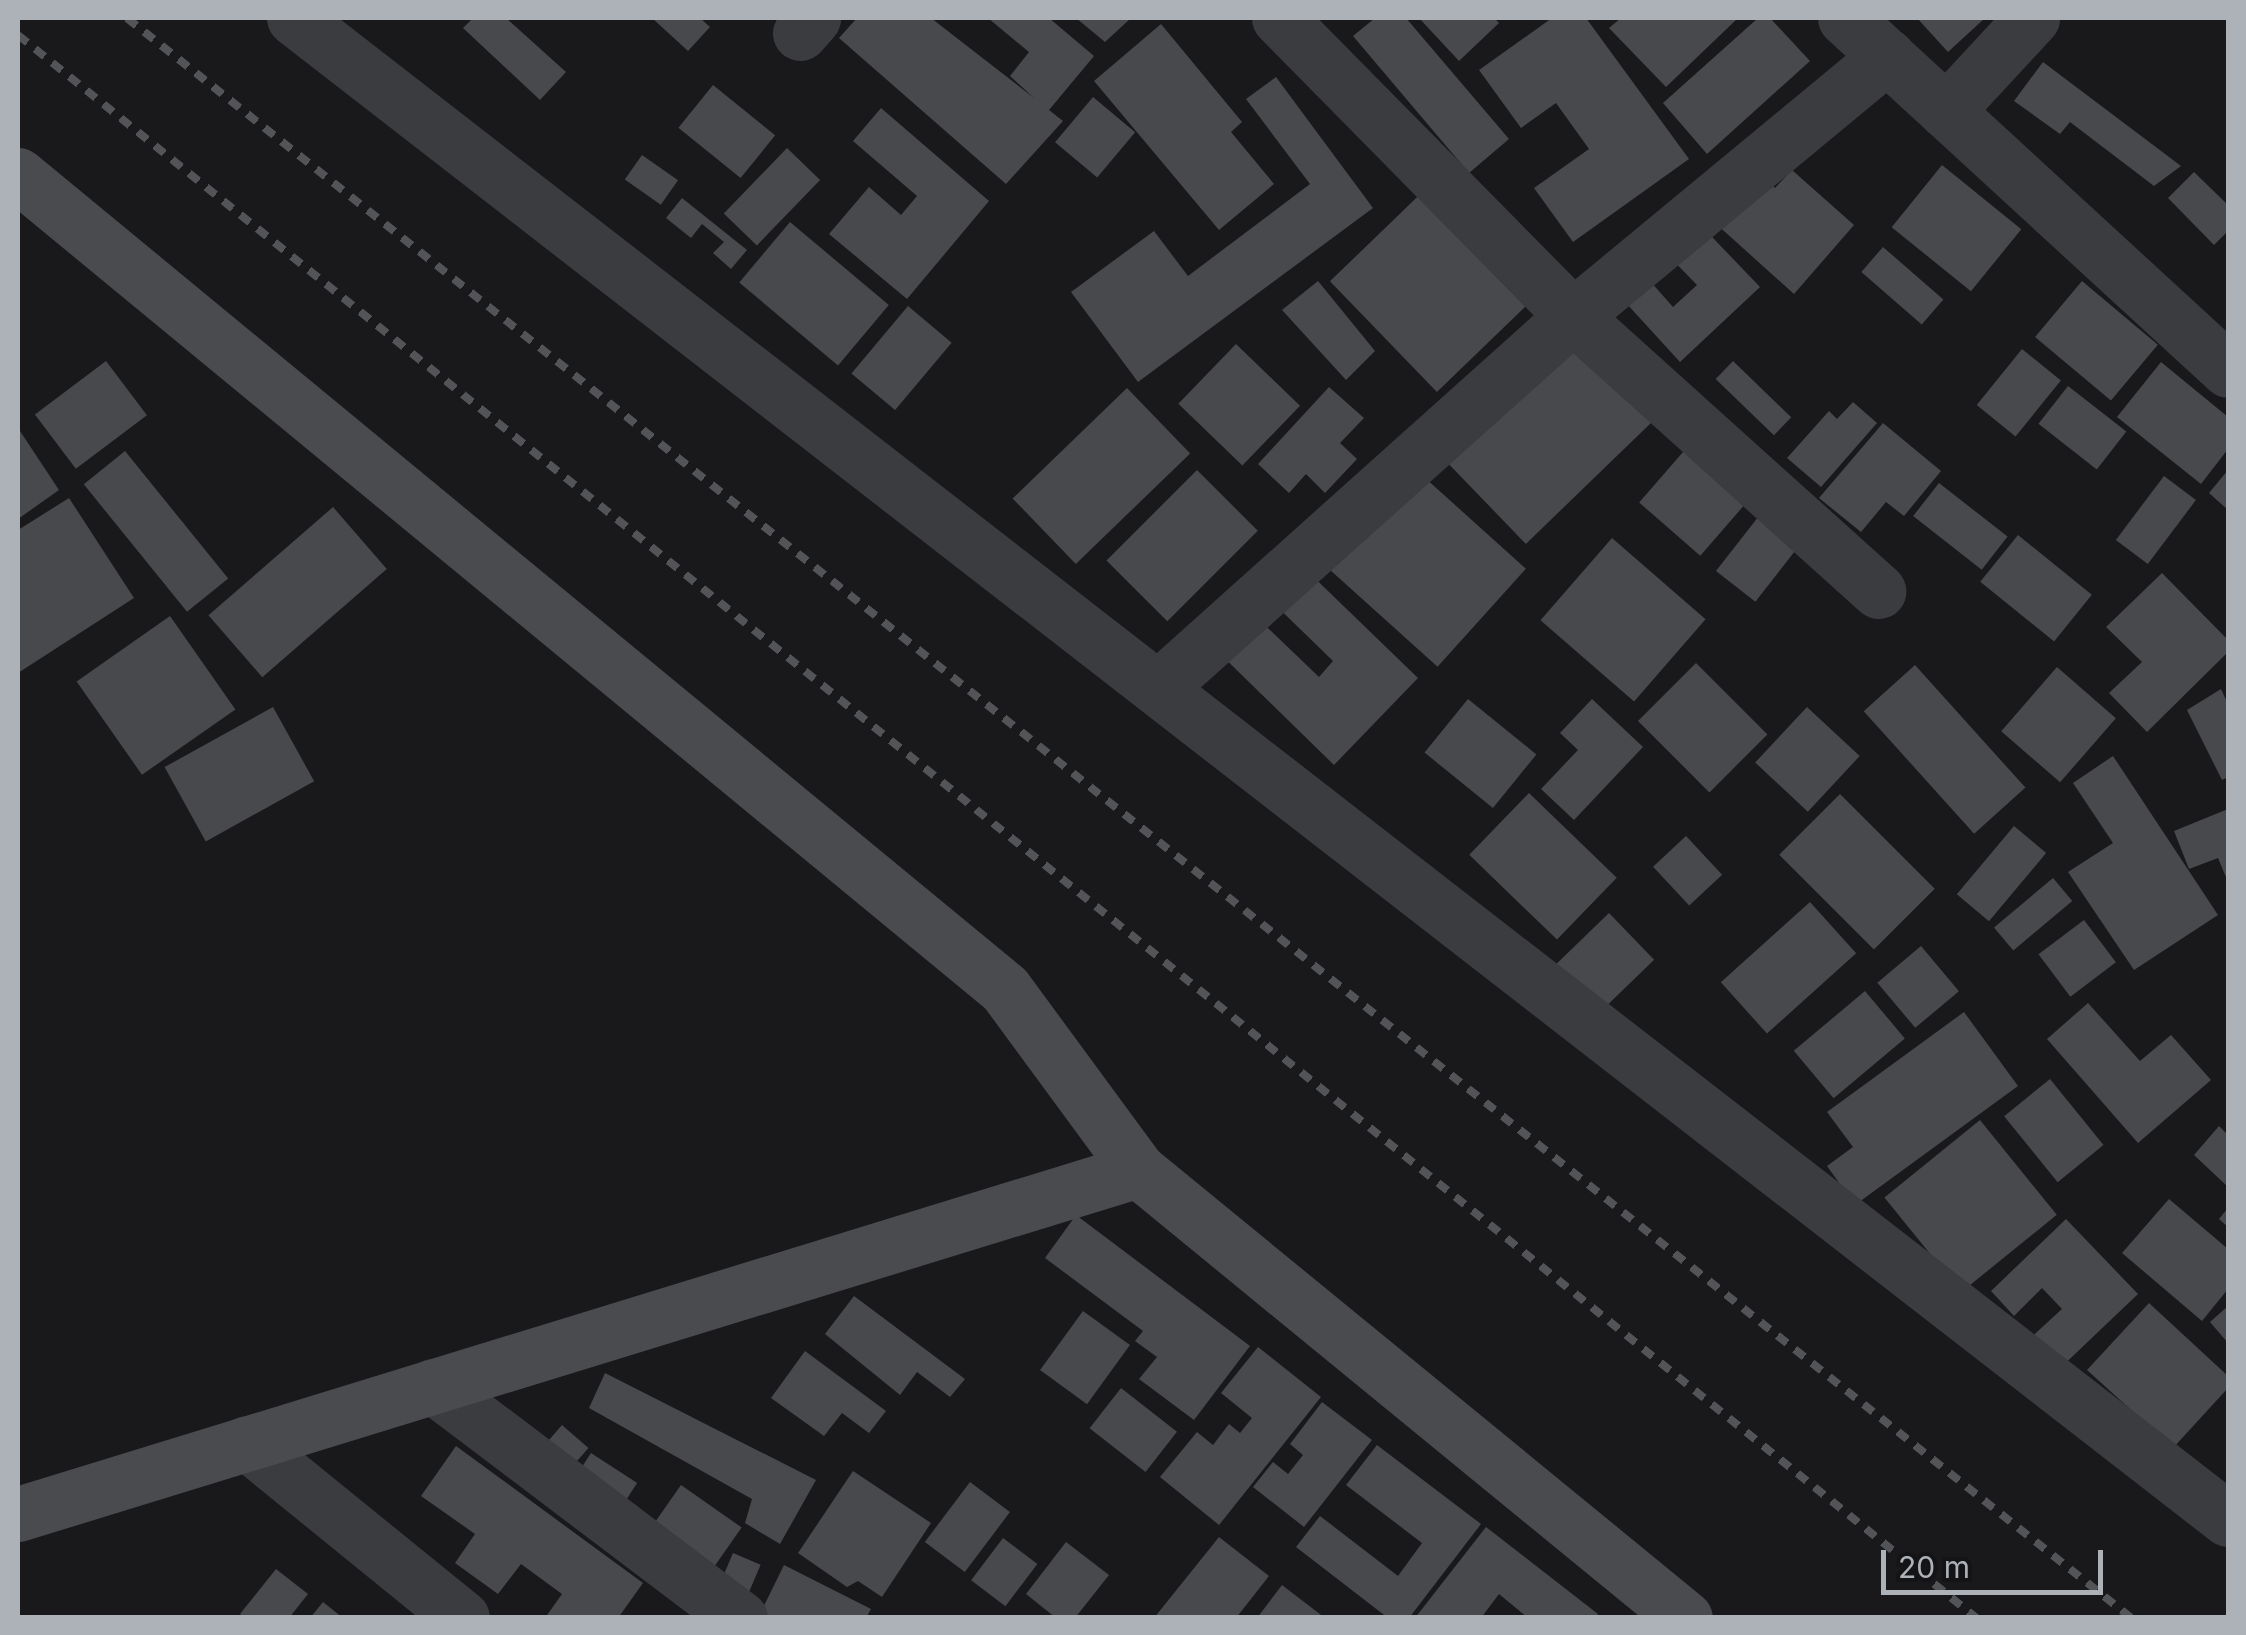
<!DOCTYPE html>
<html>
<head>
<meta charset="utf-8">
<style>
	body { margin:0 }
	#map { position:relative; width:2246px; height:1635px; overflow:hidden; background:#19191b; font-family:Inter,sans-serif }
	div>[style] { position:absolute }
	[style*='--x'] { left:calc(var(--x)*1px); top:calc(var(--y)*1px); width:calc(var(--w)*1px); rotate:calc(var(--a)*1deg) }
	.building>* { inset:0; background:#48494d; transform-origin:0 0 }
	.street>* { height:55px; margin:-27.5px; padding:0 27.5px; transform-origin:27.5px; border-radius:27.5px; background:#3b3c40 }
	.secondary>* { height:55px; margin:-27.5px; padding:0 27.5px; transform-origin:27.5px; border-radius:27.5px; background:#494b4f }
	.rail>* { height:8px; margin-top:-4px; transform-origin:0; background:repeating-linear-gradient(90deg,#525458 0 12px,transparent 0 22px) }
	span { translate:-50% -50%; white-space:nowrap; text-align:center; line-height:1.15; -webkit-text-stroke:8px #141416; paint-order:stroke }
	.frame { position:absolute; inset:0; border:20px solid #adb2b9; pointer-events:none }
	.scale { position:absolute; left:1881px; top:1550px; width:222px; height:45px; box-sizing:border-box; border:5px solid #adb2b9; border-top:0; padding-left:12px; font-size:30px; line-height:35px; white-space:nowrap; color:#adb2b9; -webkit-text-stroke:8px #141416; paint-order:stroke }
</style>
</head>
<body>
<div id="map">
	<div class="building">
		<i style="clip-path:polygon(473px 18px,506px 18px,566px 72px,540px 100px,463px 28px)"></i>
		<i style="clip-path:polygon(652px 18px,700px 18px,710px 27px,688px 51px)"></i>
		<i style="clip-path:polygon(857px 18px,931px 18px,1034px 98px,1010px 76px,1029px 52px,988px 18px,1049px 18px,1094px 56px,1049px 110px,1063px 121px,1006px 184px,839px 38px)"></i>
		<i style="clip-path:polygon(1076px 18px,1131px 18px,1105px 42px)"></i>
		<i style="clip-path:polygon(1375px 18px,1406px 18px,1509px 139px,1469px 173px,1353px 36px)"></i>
		<i style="clip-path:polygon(1419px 18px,1494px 18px,1499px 23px,1459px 61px)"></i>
		<i style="clip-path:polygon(1552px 18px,1586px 18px,1689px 159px,1573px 242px,1534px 188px,1589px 149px,1556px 103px,1521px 128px,1479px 70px)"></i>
		<i style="clip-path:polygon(1621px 18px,1738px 18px,1666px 87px,1609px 28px)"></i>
		<i style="clip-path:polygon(1758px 18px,1770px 18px,1810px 61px,1707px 154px,1663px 103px)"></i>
		<i style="clip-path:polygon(1917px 18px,1985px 18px,1948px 52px)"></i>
		<i style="clip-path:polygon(1161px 24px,1242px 122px,1231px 132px,1274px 184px,1219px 230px,1094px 81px)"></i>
		<i style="clip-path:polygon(2043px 62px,2181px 166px,2154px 186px,2070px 122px,2060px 134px,2014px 101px)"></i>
		<i style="clip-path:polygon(1276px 77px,1373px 208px,1138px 382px,1071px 292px,1154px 231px,1188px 276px,1310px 184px,1246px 99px)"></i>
		<i style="left:713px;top:85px;width:80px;height:55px;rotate:39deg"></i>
		<i style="left:1093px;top:97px;width:55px;height:59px;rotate:40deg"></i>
		<i style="clip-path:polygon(881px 108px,989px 201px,907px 299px,829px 234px,869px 187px,901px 215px,917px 196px,853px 141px)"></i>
		<i style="left:787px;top:148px;width:46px;height:91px;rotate:44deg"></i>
		<i style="left:642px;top:155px;width:44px;height:30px;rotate:35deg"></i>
		<i style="clip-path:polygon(1738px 155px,1775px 188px,1792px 170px,1854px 225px,1794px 294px,1694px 204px)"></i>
		<i style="left:1942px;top:165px;width:102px;height:80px;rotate:39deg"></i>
		<i style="clip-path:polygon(2194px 172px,2228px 205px,2228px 231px,2214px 245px,2168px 198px)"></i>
		<i style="left:1440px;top:175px;width:154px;height:153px;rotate:46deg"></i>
		<i style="clip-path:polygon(682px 198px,747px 250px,731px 269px,713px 253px,724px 242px,702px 224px,691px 238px,666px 218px)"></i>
		<i style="clip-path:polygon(1692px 216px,1760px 287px,1680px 362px,1626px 303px,1650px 281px,1673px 307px,1697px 285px,1660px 247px)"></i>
		<i style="left:790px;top:222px;width:129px;height:79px;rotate:40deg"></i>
		<i style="left:1883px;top:247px;width:80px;height:33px;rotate:41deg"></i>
		<i style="clip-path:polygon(1318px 281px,1375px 351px,1346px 380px,1282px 310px)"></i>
		<i style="left:2082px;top:281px;width:99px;height:73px;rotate:40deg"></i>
		<i style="left:908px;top:306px;width:57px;height:88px;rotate:40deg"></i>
		<i style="left:1556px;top:316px;width:143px;height:180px;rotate:46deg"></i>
		<i style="left:1236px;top:344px;width:89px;height:83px;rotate:44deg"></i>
		<i style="left:2022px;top:349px;width:50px;height:72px;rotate:39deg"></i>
		<i style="left:106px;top:361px;width:68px;height:89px;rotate:53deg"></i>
		<i style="left:1733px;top:361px;width:81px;height:25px;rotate:44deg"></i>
		<i style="clip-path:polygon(2161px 362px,2228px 417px,2228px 449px,2201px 484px,2117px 417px)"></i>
		<i style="left:2068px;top:386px;width:74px;height:48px;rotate:38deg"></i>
		<i style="clip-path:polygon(1329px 387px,1364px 418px,1340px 443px,1357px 459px,1325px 493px,1306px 474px,1289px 493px,1258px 464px)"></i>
		<i style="left:1127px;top:388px;width:91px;height:159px;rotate:46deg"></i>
		<i style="clip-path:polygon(1853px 402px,1877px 423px,1821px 487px,1787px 458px,1829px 411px,1837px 419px)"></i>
		<i style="left:1710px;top:421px;width:81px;height:108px;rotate:41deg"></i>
		<i style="clip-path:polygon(1883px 423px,1941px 471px,1904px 516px,1886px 502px,1861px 532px,1819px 498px)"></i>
		<i style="clip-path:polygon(18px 428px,59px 490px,18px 519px)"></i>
		<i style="left:125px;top:451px;width:164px;height:53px;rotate:51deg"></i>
		<i style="left:1404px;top:459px;width:164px;height:132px;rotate:42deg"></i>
		<i style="left:1197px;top:470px;width:86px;height:128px;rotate:45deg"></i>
		<i style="clip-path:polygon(2228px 470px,2228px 510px,2209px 493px)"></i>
		<i style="left:2164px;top:476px;width:40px;height:80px;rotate:37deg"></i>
		<i style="left:1939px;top:483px;width:87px;height:42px;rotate:38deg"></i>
		<i style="left:1780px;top:489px;width:50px;height:104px;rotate:38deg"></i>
		<i style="clip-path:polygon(69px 498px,134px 598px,18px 673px,18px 530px)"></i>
		<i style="left:333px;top:507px;width:82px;height:165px;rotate:49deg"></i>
		<i style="left:2018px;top:535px;width:95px;height:60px;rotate:39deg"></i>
		<i style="left:1612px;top:538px;width:124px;height:109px;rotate:41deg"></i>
		<i style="clip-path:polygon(1298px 562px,1418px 678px,1334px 765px,1211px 645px,1247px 608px,1319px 677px,1333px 661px,1265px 595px)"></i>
		<i style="clip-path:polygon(2162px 573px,2228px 640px,2228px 652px,2147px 732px,2109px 693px,2142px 662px,2106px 627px)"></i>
		<i style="left:170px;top:616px;width:114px;height:114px;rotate:55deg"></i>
		<i style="left:1696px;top:663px;width:101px;height:82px;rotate:45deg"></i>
		<i style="left:1915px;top:665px;width:165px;height:69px;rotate:48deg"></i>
		<i style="left:2057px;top:667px;width:78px;height:85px;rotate:41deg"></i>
		<i style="clip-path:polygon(2221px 689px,2228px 704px,2228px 777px,2222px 780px,2187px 710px)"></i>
		<i style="left:1468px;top:699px;width:88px;height:69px;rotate:39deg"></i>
		<i style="clip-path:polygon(1592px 699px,1643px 747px,1574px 820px,1541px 789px,1578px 750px,1560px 733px)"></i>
		<i style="left:273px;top:707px;width:85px;height:124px;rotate:61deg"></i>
		<i style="left:1807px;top:707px;width:72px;height:76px;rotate:43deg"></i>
		<i style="clip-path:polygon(2113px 756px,2218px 915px,2134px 970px,2068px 872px,2113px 843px,2073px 783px)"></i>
		<i style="left:1529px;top:793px;width:122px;height:86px;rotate:44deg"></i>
		<i style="left:1840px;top:794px;width:134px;height:86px;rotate:45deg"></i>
		<i style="clip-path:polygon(2228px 809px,2228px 882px,2218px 858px,2189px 869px,2174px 831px)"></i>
		<i style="left:2014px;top:826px;width:42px;height:89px;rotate:40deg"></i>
		<i style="left:1686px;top:836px;width:53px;height:45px;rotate:47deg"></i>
		<i style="left:2053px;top:878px;width:30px;height:77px;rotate:50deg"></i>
		<i style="left:1810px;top:902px;width:69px;height:120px;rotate:48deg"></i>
		<i style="left:1609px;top:913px;width:65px;height:74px;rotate:46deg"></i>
		<i style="left:2084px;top:920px;width:53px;height:57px;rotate:53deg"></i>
		<i style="left:1921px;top:946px;width:59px;height:57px;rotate:50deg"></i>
		<i style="left:1865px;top:991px;width:62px;height:93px;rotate:50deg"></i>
		<i style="clip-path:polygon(2088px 1003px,2140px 1061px,2171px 1035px,2211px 1080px,2138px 1143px,2047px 1039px)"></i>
		<i style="clip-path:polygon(1964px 1012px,2018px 1086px,1855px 1205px,1827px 1166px,1853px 1147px,1827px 1112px)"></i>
		<i style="left:2050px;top:1079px;width:85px;height:59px;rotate:51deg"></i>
		<i style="left:1980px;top:1120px;width:122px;height:123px;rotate:51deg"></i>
		<i style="clip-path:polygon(2219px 1126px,2228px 1135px,2228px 1187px,2194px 1155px)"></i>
		<i style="clip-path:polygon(2169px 1199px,2228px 1249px,2228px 1289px,2202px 1321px,2122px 1253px)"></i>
		<i style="clip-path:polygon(2228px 1208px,2228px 1227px,2219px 1219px)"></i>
		<i style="clip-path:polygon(1076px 1215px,1250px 1346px,1194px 1420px,1139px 1379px,1157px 1357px,1135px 1341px,1143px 1331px,1045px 1258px)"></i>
		<i style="clip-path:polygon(2066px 1219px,2138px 1294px,2055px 1373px,2026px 1342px,2062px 1309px,2042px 1288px,2014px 1316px,1991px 1291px)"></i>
		<i style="clip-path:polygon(854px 1296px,965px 1379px,950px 1397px,917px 1372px,900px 1395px,825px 1334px)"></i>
		<i style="clip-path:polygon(2149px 1303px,2228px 1376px,2228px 1388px,2173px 1448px,2087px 1370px)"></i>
		<i style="clip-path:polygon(2228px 1306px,2228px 1343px,2210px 1322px)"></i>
		<i style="left:1083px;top:1311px;width:58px;height:73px;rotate:36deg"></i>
		<i style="clip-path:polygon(1258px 1347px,1321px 1397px,1219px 1525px,1160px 1477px,1197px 1432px,1213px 1445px,1229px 1424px,1240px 1433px,1252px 1418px,1221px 1393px)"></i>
		<i style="clip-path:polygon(805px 1351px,886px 1411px,869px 1433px,842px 1413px,824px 1436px,771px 1398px)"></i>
		<i style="clip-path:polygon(605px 1373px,816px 1480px,780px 1544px,745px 1523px,752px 1499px,589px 1408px)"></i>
		<i style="left:1121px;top:1388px;width:71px;height:51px;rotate:38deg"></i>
		<i style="clip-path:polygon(1322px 1402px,1372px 1440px,1304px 1527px,1253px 1487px,1273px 1462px,1288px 1474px,1303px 1455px,1290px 1444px)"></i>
		<i style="left:562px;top:1425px;width:35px;height:34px;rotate:41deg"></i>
		<i style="clip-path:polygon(1377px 1445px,1481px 1524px,1409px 1618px,1388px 1618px,1296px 1547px,1320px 1516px,1398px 1576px,1422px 1543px,1346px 1485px)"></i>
		<i style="clip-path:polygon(456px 1446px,643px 1583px,618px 1618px,545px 1618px,562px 1594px,521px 1564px,498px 1594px,455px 1563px,475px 1534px,421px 1496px)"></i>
		<i style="left:591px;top:1453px;width:55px;height:51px;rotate:33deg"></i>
		<i style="clip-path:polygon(853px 1471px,931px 1523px,882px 1597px,858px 1581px,847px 1587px,798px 1553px)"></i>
		<i style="left:970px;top:1482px;width:50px;height:75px;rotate:37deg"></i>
		<i style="left:681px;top:1485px;width:74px;height:76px;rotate:35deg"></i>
		<i style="clip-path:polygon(1486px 1527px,1598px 1614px,1596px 1618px,1528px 1618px,1499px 1594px,1481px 1618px,1415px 1618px)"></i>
		<i style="clip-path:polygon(1219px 1537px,1269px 1576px,1236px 1618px,1154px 1618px)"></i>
		<i style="left:1003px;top:1538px;width:43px;height:53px;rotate:37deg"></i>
		<i style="clip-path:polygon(1066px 1542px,1109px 1575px,1075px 1618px,1056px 1618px,1026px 1594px)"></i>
		<i style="left:733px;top:1553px;width:30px;height:56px;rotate:23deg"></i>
		<i style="clip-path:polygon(784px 1565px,871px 1609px,866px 1618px,758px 1618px)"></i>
		<i style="clip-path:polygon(276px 1569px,308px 1594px,289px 1618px,245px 1618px,240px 1614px)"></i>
		<i style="clip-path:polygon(1282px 1585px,1325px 1618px,1257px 1618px)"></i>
		<i style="clip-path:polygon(323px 1602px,343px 1618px,310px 1618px)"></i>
	</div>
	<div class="street">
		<i style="--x:294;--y:18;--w:2448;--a:37.82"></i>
		<i style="--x:1279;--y:18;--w:419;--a:45.4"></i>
		<i style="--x:1573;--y:316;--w:411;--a:42"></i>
		<i style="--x:1845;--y:18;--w:520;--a:42.58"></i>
		<i style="--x:800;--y:33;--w:20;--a:-49"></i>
		<i style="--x:1946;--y:111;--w:127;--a:-47.2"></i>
		<i style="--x:1158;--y:688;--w:557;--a:-41.87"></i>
		<i style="--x:1573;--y:316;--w:408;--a:-39.6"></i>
		<i style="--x:433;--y:1386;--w:385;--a:37.1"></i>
		<i style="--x:247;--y:1443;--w:277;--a:39.1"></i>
	</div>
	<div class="secondary">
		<i style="--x:18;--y:175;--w:1279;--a:39.51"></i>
		<i style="--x:1005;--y:989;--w:225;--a:53.7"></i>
		<i style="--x:1138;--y:1170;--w:707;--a:39.32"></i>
		<i style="--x:18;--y:1514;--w:1172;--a:-17.07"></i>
	</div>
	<div class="rail">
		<i style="--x:127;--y:18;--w:2564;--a:38.6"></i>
		<i style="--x:18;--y:35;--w:2518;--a:38.95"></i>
	</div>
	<div class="frame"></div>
	<div class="scale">20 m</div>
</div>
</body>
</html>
